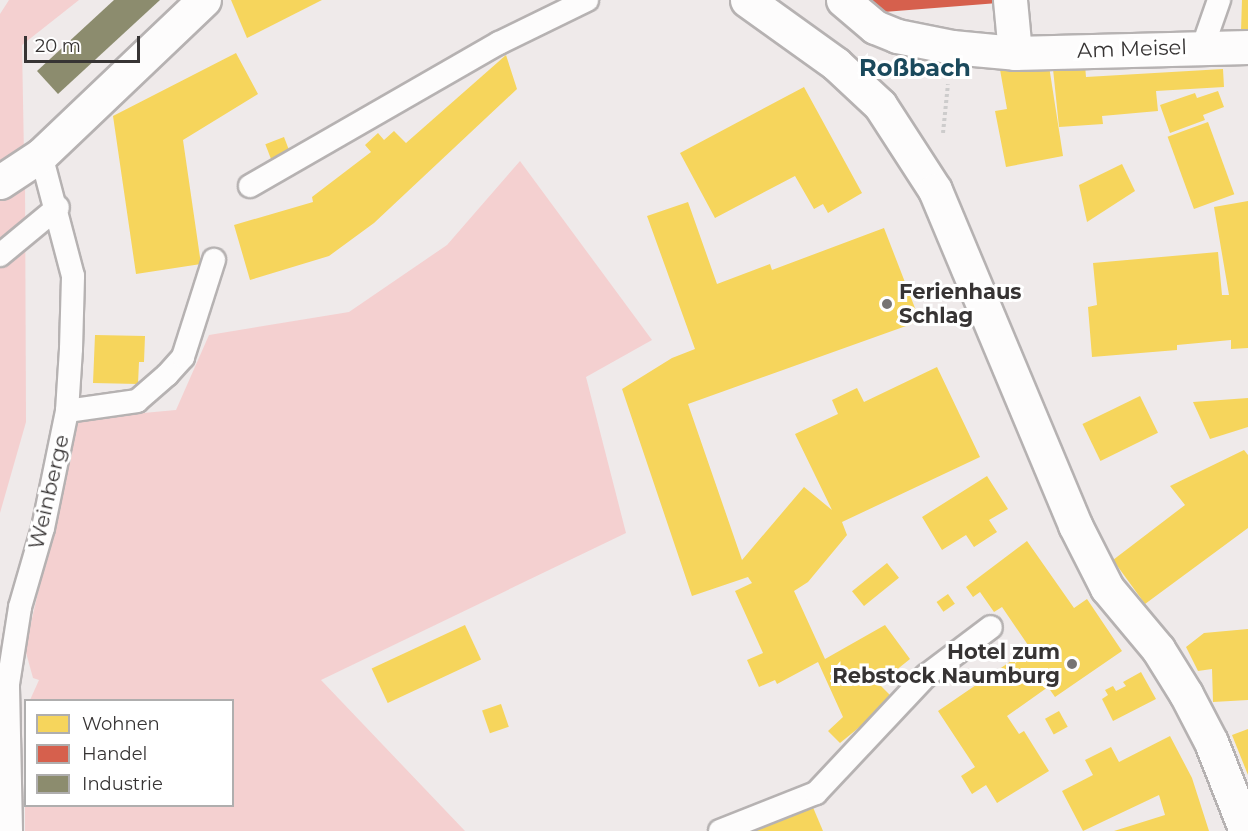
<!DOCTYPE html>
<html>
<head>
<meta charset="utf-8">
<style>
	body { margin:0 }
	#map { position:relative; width:1248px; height:831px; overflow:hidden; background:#efeaea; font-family:Montserrat,sans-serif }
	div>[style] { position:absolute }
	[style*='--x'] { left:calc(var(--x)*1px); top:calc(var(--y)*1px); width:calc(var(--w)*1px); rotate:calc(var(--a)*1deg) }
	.green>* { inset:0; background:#f4d0d0 }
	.homes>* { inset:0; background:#f6d55c; transform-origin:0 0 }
	.shops>* { inset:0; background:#d6604d }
	.industry>* { inset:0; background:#8c8c6e }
	.path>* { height:4px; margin-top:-2px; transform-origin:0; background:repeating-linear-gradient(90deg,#cdcccc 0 3px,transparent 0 6px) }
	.roads { filter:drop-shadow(2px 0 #b6b2b2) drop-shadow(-2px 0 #b6b2b2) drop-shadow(0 2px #b6b2b2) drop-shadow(0 -2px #b6b2b2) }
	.lane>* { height:22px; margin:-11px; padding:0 11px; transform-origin:11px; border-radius:11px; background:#fdfcfc }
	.street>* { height:33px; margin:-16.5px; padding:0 16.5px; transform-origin:16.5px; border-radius:16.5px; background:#fdfcfc }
	.dots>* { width:16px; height:16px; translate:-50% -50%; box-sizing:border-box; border:3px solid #fff; border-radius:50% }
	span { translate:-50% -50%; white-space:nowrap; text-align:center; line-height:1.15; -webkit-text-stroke:6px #fff; paint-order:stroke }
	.street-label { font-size:21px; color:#373434 }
	.poi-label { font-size:21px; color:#373434; font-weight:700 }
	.left { translate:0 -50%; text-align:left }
	.right { translate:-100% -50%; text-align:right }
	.quarter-label { font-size:24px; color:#1a495c; font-weight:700 }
	.legend { position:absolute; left:24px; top:699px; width:210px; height:108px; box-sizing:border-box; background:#fff; border:2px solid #afaeae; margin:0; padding:8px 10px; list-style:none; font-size:18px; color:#373434 }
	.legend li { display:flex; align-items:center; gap:12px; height:30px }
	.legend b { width:30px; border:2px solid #afaeae }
	.scale { position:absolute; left:24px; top:36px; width:116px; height:27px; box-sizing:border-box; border:3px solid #373434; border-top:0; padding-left:8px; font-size:18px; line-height:21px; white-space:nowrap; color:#373434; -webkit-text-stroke:4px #fff; paint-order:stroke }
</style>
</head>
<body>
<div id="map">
	<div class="green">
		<i style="clip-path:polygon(9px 0,79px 0,22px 45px,24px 156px,0 170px,0 14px)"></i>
		<i style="clip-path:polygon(520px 161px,652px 340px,586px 377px,626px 533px,321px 680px,465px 831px,25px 831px,25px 708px,26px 806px,232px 806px,232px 700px,30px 700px,39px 680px,33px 678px,25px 649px,78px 419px,176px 410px,209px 335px,349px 312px,447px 245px)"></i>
		<i style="clip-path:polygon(25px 180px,26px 422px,0 513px,0 196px)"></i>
	</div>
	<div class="homes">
		<i style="clip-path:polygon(231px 0,322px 0,247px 38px)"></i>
		<i style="clip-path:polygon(1242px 0,1248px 0,1248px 31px,1241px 31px)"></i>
		<i style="clip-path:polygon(236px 53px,258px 94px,183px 140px,201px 264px,136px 274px,113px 116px)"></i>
		<i style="clip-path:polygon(506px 55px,517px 89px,374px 223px,329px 256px,250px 280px,234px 225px,313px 202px,312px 197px,371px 152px,365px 145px,378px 133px,384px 140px,394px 131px,406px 143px)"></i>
		<i style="clip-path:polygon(999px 64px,1049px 66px,1063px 156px,1006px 167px,995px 111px,1007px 109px)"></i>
		<i style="clip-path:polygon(1085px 65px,1086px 77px,1223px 69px,1224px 87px,1156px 91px,1158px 111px,1102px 116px,1103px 124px,1059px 127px,1053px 69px)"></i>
		<i style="clip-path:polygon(804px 87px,862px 193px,828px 213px,823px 204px,814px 209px,795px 176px,715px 218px,680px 153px)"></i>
		<i style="clip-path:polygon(1218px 91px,1224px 107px,1203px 115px,1205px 120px,1170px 133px,1160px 105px,1195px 93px,1197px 98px)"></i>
		<i style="left:1208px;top:122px;width:77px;height:43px;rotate:70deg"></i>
		<i style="left:284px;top:137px;width:22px;height:20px;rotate:69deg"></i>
		<i style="clip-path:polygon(1122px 164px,1135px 191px,1087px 222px,1079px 185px)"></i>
		<i style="clip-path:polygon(1248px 201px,1248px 348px,1231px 349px,1231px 340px,1177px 345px,1177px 350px,1092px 357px,1088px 307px,1097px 305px,1093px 263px,1218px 252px,1222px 295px,1229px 295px,1214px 207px)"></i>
		<i style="clip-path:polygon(688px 202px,717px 284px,770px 264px,772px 270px,884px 228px,920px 321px,688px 404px,742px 560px,804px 487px,832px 510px,795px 434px,838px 414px,832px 400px,857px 388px,864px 402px,937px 367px,980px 457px,842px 522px,847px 535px,808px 582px,794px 591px,825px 659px,885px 625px,910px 659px,879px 684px,894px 699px,840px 743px,828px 731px,843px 717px,818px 662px,777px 684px,775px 680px,759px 687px,747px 660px,763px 653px,735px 591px,752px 583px,748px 577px,692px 596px,622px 389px,672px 358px,695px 349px,647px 216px)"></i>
		<i style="clip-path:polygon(95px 335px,145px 336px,144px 362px,139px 362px,138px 384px,93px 383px)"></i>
		<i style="left:1140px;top:396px;width:41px;height:64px;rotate:64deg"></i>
		<i style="clip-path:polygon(1248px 398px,1248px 427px,1210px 439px,1193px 402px)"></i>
		<i style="clip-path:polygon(1244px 450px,1248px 455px,1248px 528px,1145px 604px,1113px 560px,1185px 505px,1170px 486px)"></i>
		<i style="clip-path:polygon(987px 476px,1008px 509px,989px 520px,997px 532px,974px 547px,966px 535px,942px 550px,922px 517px)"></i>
		<i style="clip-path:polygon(1027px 541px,1074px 608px,1087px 599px,1122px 651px,1055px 697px,1048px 687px,1007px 716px,1019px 734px,1024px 731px,1049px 771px,997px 803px,986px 785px,972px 794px,961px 776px,975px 767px,938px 711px,1030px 648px,1002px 607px,994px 612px,980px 592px,973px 597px,966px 587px)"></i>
		<i style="left:887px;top:563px;width:19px;height:45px;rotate:51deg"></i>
		<i style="left:948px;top:594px;width:12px;height:14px;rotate:55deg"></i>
		<i style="left:465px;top:625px;width:38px;height:103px;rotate:65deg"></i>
		<i style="clip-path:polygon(1248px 629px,1248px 700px,1213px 702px,1212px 669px,1198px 671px,1186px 647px,1204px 633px)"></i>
		<i style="clip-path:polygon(1141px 672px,1156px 699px,1113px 721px,1102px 699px,1108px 695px,1105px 690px,1113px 686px,1116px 691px,1126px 686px,1123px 682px)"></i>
		<i style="left:501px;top:704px;width:24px;height:20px;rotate:71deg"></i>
		<i style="left:1059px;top:711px;width:18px;height:16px;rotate:61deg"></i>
		<i style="clip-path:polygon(1248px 729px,1248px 775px,1232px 735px)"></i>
		<i style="clip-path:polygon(1170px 736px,1192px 778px,1209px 831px,1114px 831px,1165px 815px,1159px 795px,1083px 831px,1062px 791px,1093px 775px,1085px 760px,1111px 747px,1119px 762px)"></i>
		<i style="clip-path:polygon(812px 805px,823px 831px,748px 831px)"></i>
	</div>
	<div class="shops">
		<i style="clip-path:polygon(864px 0,998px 0,998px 3px,871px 13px)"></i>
	</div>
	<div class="industry">
		<i style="clip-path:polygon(114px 0,160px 0,58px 94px,37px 71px)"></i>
	</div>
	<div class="path">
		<i style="--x:943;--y:133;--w:49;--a:-84.2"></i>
	</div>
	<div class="roads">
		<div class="lane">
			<i style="--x:1203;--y:46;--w:49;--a:-70.8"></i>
			<i style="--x:250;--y:186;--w:287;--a:-29.9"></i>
			<i style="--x:499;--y:43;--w:98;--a:-26"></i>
			<i style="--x:0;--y:255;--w:75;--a:-39.6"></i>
			<i style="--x:67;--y:411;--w:71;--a:-8.1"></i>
			<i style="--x:137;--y:401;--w:40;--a:-41"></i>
			<i style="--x:167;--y:375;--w:24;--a:-48"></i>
			<i style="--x:183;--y:357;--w:102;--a:-72.3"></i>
			<i style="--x:11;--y:831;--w:147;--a:-91.2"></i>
			<i style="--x:8;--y:684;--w:78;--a:-81.1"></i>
			<i style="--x:20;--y:607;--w:82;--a:-73.8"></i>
			<i style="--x:43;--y:528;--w:119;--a:-78.4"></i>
			<i style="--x:67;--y:411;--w:62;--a:-86.3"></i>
			<i style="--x:71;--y:349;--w:73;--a:-88.4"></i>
			<i style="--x:73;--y:276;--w:125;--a:-104.8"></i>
			<i style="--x:720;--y:831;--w:103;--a:-21.6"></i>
			<i style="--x:816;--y:793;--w:161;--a:-46.8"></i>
			<i style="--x:926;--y:676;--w:81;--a:-37"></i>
		</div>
		<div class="street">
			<i style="--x:747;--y:0;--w:110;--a:35.7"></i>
			<i style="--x:836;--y:64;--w:60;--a:43"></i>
			<i style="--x:880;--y:105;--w:101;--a:57.1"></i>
			<i style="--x:935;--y:190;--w:363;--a:67.3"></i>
			<i style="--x:1075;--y:525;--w:71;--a:63.1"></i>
			<i style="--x:1107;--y:588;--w:80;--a:50.1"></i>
			<i style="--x:1158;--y:649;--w:53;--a:58.1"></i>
			<i style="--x:1186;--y:694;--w:54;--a:62.5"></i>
			<i style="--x:1211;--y:742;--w:96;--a:68.5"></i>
			<i style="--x:843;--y:0;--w:42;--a:40.2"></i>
			<i style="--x:875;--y:27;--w:24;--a:22"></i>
			<i style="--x:897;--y:36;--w:56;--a:11.3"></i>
			<i style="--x:952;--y:47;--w:63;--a:5.4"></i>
			<i style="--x:1015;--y:53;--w:233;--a:-1.5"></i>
			<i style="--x:1010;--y:0;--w:53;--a:84.6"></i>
			<i style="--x:0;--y:182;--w:49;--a:-33.4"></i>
			<i style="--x:41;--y:155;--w:225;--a:-43.6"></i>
		</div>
	</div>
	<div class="dots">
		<i style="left:887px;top:304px;background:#777474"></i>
		<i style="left:1072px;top:664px;background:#777474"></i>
	</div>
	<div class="street-label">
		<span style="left:1132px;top:49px;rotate:-2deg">Am Meisel</span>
		<span style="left:49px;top:492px;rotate:-77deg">Weinberge</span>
	</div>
	<div class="poi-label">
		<span class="left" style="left:899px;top:304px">Ferienhaus<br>Schlag</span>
		<span class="right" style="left:1060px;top:664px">Hotel zum<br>Rebstock Naumburg</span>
	</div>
	<div class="quarter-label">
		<span style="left:915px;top:68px">Roßbach</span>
	</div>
	<ul class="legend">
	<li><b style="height:16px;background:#f6d55c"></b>Wohnen</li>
	<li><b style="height:16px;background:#d6604d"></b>Handel</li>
	<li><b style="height:16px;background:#8c8c6e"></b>Industrie</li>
	</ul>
	<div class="scale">20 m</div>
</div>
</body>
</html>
